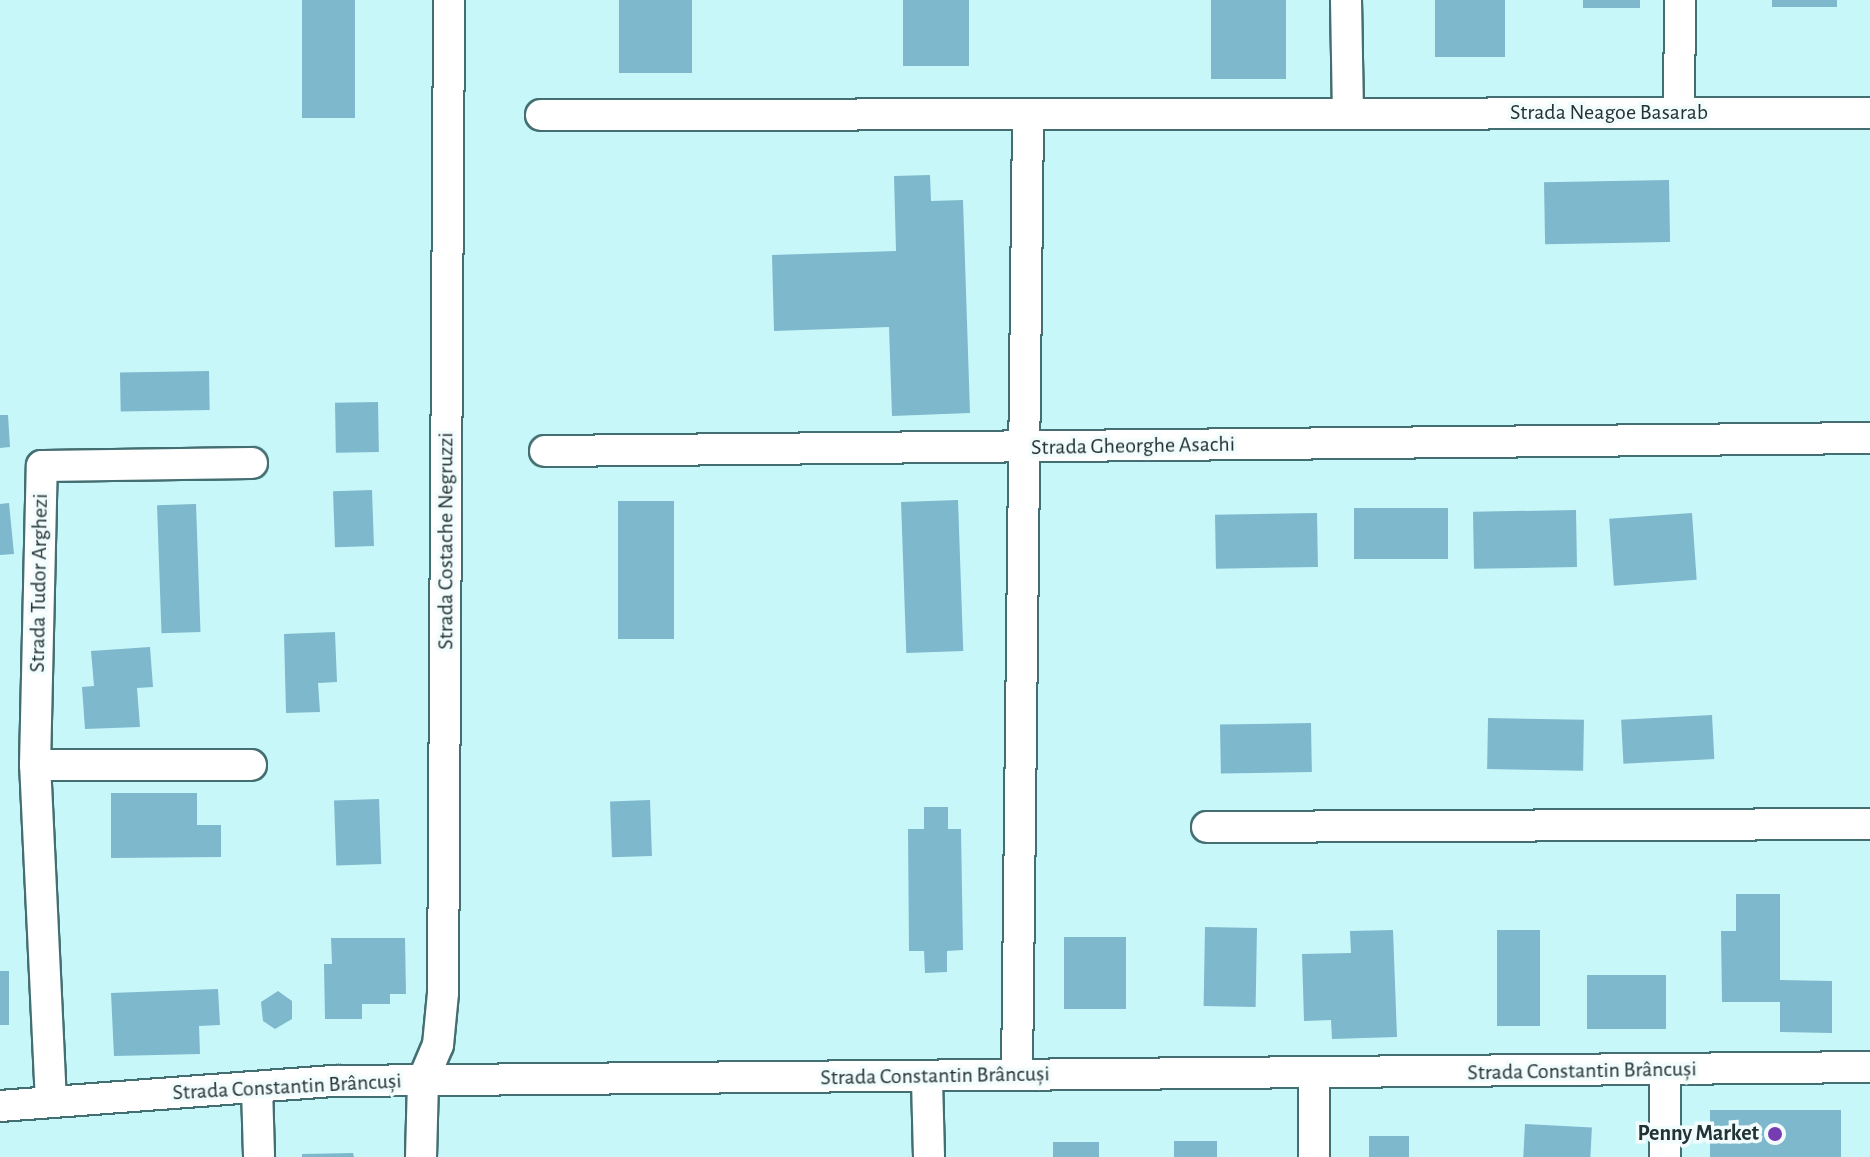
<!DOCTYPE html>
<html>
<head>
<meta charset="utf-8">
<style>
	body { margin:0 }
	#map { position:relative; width:1870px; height:1157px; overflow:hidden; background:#c8f7fa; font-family:"Alegreya Sans",sans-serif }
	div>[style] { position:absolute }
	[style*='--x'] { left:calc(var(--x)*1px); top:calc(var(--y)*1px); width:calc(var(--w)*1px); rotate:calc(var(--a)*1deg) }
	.building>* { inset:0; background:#7eb8cc; transform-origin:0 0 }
	.roads { filter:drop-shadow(2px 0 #446f72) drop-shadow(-2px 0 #446f72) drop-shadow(0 2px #446f72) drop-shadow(0 -2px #446f72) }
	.street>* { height:30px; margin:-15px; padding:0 15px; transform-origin:15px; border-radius:15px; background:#fff }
	.dots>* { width:22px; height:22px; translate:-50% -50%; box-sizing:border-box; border:4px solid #f3fcfc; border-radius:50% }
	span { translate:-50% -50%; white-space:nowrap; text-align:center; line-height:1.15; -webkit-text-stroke:7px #f3fcfc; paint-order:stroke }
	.street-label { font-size:22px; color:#213335 }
	.poi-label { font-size:22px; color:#213335; font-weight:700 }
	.right { translate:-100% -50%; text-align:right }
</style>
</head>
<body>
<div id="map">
	<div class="building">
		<i style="left:302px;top:0;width:53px;height:118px"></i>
		<i style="left:619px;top:0;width:73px;height:73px"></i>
		<i style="left:903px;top:0;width:66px;height:66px"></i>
		<i style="left:1211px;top:0;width:75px;height:79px"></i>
		<i style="left:1435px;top:0;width:70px;height:57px"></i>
		<i style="left:1583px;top:0;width:57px;height:8px"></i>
		<i style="left:1772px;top:0;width:65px;height:7px"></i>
		<i style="clip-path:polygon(930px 175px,931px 201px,963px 200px,970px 413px,892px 416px,889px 327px,774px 331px,772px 255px,896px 251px,894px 176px)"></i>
		<i style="left:1669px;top:180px;width:62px;height:125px;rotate:89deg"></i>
		<i style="left:209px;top:371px;width:39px;height:89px;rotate:89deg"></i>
		<i style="left:378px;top:402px;width:50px;height:43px;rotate:89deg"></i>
		<i style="clip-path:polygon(0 415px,8px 415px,10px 447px,0 448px)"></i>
		<i style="left:372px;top:490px;width:56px;height:39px;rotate:88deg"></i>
		<i style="left:958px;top:500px;width:151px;height:57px;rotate:88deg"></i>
		<i style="left:618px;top:501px;width:56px;height:138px"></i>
		<i style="clip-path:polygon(9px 503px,14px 554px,0 555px,0 504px)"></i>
		<i style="left:196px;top:504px;width:128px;height:39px;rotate:88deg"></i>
		<i style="left:1354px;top:508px;width:94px;height:51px"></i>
		<i style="left:1576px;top:510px;width:57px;height:103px;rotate:89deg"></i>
		<i style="left:1317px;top:513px;width:54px;height:102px;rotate:89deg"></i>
		<i style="left:1692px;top:513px;width:67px;height:83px;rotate:86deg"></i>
		<i style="clip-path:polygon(335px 632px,337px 682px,318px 683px,320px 712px,286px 713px,284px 634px)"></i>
		<i style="clip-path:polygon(150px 647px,153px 687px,137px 688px,140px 727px,85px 729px,82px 687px,94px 686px,91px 651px)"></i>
		<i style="left:1712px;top:715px;width:44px;height:91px;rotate:87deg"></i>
		<i style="left:1488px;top:718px;width:96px;height:51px;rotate:1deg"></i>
		<i style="left:1311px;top:723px;width:49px;height:91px;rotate:89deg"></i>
		<i style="clip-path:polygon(111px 793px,197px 793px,197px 825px,221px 825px,221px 857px,111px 858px)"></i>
		<i style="left:379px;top:799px;width:65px;height:45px;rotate:88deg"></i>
		<i style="left:650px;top:800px;width:56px;height:40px;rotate:88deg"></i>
		<i style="clip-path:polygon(924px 807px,948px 807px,948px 829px,961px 829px,963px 950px,947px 951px,947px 972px,925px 973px,924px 951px,909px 951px,908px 829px,924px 829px)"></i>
		<i style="clip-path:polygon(1736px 894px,1780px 894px,1780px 980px,1832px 981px,1832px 1033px,1780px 1032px,1780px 1002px,1722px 1002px,1721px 931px,1736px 931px)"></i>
		<i style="left:1205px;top:927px;width:52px;height:79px;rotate:1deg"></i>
		<i style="clip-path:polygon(1393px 930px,1397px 1037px,1332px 1039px,1331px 1020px,1304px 1021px,1302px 954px,1351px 953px,1350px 931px)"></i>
		<i style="left:1497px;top:930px;width:43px;height:96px"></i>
		<i style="left:1064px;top:937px;width:62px;height:72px"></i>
		<i style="clip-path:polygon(331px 938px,405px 938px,406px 994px,390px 994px,390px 1004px,362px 1004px,362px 1019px,325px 1019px,324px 964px,332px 964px)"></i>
		<i style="left:0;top:971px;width:9px;height:54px"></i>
		<i style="left:1666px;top:975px;width:54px;height:79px;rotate:90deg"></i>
		<i style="clip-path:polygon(218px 989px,220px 1025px,199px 1026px,200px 1054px,114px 1056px,111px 993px)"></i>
		<i style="clip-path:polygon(278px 991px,292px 1001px,292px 1019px,275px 1029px,263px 1021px,261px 1002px)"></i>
		<i style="left:1710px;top:1110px;width:131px;height:47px"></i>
		<i style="left:1525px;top:1124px;width:67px;height:33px;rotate:3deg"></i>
		<i style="left:1369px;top:1136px;width:40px;height:21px"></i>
		<i style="left:1174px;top:1141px;width:43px;height:16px"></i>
		<i style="left:1053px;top:1142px;width:46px;height:15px"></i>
		<i style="clip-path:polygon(353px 1153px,354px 1157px,302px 1157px,302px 1154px)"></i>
	</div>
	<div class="roads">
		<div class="street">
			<i style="--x:1346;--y:0;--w:113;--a:89"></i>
			<i style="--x:1679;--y:113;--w:113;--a:-89.5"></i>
			<i style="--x:541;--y:115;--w:1329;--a:-0.09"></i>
			<i style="--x:545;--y:451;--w:1325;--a:-0.56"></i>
			<i style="--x:35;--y:765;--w:216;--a:0"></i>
			<i style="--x:1207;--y:827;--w:663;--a:-0.26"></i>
			<i style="--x:1017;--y:1074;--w:959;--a:-89.34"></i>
			<i style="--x:927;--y:1080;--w:77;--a:88.5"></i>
			<i style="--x:257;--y:1088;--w:69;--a:88.3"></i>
			<i style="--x:51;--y:1102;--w:337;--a:-92.7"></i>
			<i style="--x:35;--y:765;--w:299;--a:-88.7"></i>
			<i style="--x:42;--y:466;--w:210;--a:-0.8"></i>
			<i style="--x:0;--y:1106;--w:336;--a:-4.3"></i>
			<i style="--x:335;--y:1081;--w:1535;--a:-0.52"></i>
			<i style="--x:421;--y:1157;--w:77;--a:-88.5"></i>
			<i style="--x:423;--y:1080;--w:38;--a:-67"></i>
			<i style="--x:438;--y:1045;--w:52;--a:-84.5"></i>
			<i style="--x:443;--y:993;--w:993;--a:-89.65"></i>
			<i style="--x:1314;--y:1157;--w:84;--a:-90"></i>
			<i style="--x:1665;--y:1157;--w:87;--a:-90"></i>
		</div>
	</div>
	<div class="dots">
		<i style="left:1775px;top:1134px;background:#763cb2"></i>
	</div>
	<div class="street-label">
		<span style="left:1609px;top:113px">Strada Neagoe Basarab</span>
		<span style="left:1133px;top:446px;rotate:-1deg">Strada Gheorghe Asachi</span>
		<span style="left:446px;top:541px;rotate:-90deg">Strada Costache Negruzzi</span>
		<span style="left:39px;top:583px;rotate:-89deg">Strada Tudor Arghezi</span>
		<span style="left:1582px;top:1071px;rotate:-1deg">Strada Constantin Brâncuși</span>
		<span style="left:935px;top:1076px;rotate:-1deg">Strada Constantin Brâncuși</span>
		<span style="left:287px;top:1087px;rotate:-3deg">Strada Constantin Brâncuși</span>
	</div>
	<div class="poi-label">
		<span class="right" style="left:1759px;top:1134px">Penny Market</span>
	</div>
</div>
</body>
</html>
